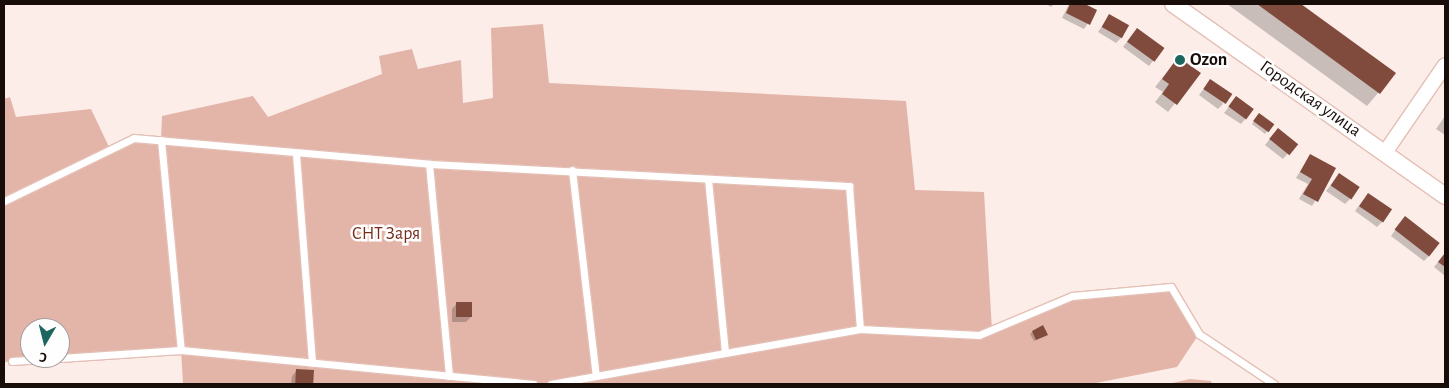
<!DOCTYPE html>
<html>
<head>
<meta charset="utf-8">
<style>
	body { margin:0 }
	#map { position:relative; width:1449px; height:388px; overflow:hidden; background:#fcede9; font-family:"Alegreya Sans",sans-serif }
	div>[style] { position:absolute }
	[style*='--x'] { left:calc(var(--x)*1px); top:calc(var(--y)*1px); width:calc(var(--w)*1px); rotate:calc(var(--a)*1deg) }
	.green>* { inset:0; background:#e3b5a9 }
	.shadow>* { inset:0; background:#0003 }
	.building>* { inset:0; background:#804b3d; transform-origin:0 0 }
	.roads { filter:drop-shadow(1px 0 #e4bfb5) drop-shadow(-1px 0 #e4bfb5) drop-shadow(0 1px #e4bfb5) drop-shadow(0 -1px #e4bfb5) }
	.service>* { height:7px; margin:-3.5px; padding:0 3.5px; transform-origin:3.5px; border-radius:3.5px; background:#fff }
	.minor>* { height:14px; margin:-7px; padding:0 7px; transform-origin:7px; border-radius:7px; background:#fff }
	.tertiary>* { height:16px; margin:-8px; padding:0 8px; transform-origin:8px; border-radius:8px; background:#fff }
	.dots>* { width:14px; height:14px; translate:-50% -50%; box-sizing:border-box; border:2px solid #fefefe; border-radius:50% }
	span { translate:-50% -50%; white-space:nowrap; text-align:center; line-height:1.15; -webkit-text-stroke:5px #fefefe; paint-order:stroke }
	.poi-label { font-size:18px; color:#190d0a; font-weight:700 }
	.left { translate:0 -50%; text-align:left }
	.street-label { font-size:18px; color:#190d0a }
	.park-label { font-size:18px; color:#762e1b }
	.frame { position:absolute; inset:0; border:5px solid #190d0a; pointer-events:none }
	.north { position:absolute; left:20px; top:318px; width:50px; height:50px; box-sizing:border-box; background:#fefefe; border:1px solid #a29e9c; border-radius:50%; rotate:188deg; font-size:14px; font-weight:700; line-height:20px; text-align:center; color:#190d0a }
	.north::after { content:''; display:block; margin:auto; width:18px; height:22px; background:#1c665f; clip-path:polygon(50% 0,100% 100%,50% 72%,0 100%) }
</style>
</head>
<body>
<div id="map">
	<div class="green">
		<i style="clip-path:polygon(543px 24px,549px 83px,906px 101px,915px 190px,984px 192px,992px 330px,1072px 296px,1171px 287px,1199px 334px,1177px 367px,1091px 384px,183px 384px,181px 350px,60px 358px,60px 328px,30px 328px,30px 358px,58px 358px,4px 362px,4px 99px,10px 97px,16px 117px,91px 109px,110px 149px,134px 138px,161px 140px,162px 116px,253px 96px,268px 117px,382px 74px,379px 56px,412px 49px,418px 69px,461px 60px,463px 103px,493px 98px,491px 28px)"></i>
		<i style="clip-path:polygon(1190px 379px,1211px 381px,1212px 384px,1168px 384px)"></i>
	</div>
	<div class="shadow">
		<i style="clip-path:polygon(1046px 4px,1054px 4px,1051px 7px)"></i>
		<i style="clip-path:polygon(1069px 4px,1082px 4px,1096px 11px,1084px 29px,1062px 18px)"></i>
		<i style="clip-path:polygon(1227px 4px,1299px 4px,1394px 74px,1367px 106px)"></i>
		<i style="clip-path:polygon(1109px 16px,1121px 38px,1116px 43px,1098px 32px)"></i>
		<i style="clip-path:polygon(1132px 35px,1163px 48px,1149px 66px,1123px 47px)"></i>
		<i style="clip-path:polygon(1178px 58px,1199px 73px,1168px 112px,1155px 102px,1163px 92px,1155px 87px)"></i>
		<i style="clip-path:polygon(1210px 81px,1223px 104px,1218px 109px,1199px 95px)"></i>
		<i style="clip-path:polygon(1236px 98px,1253px 110px,1241px 124px,1224px 113px)"></i>
		<i style="clip-path:polygon(1257px 116px,1273px 124px,1265px 134px,1252px 124px)"></i>
		<i style="clip-path:polygon(1445px 116px,1445px 135px,1436px 129px)"></i>
		<i style="clip-path:polygon(1273px 135px,1296px 144px,1283px 159px,1265px 145px)"></i>
		<i style="clip-path:polygon(1310px 155px,1335px 169px,1312px 206px,1299px 199px,1308px 184px,1296px 178px)"></i>
		<i style="clip-path:polygon(1339px 175px,1350px 199px,1345px 204px,1326px 191px)"></i>
		<i style="clip-path:polygon(1363px 200px,1382px 222px,1377px 227px,1355px 211px)"></i>
		<i style="clip-path:polygon(1400px 223px,1429px 256px,1424px 261px,1391px 236px)"></i>
		<i style="clip-path:polygon(1445px 253px,1445px 276px,1434px 267px)"></i>
		<i style="clip-path:polygon(457px 303px,471px 317px,466px 322px,452px 322px,452px 309px)"></i>
		<i style="clip-path:polygon(1032px 332px,1044px 336px,1034px 341px,1030px 334px)"></i>
		<i style="clip-path:polygon(297px 370px,312px 371px,312px 384px,291px 384px,292px 376px)"></i>
	</div>
	<div class="building">
		<i style="clip-path:polygon(1070px 4px,1085px 4px,1097px 10px,1090px 25px,1066px 13px)"></i>
		<i style="clip-path:polygon(1257px 4px,1301px 4px,1396px 73px,1380px 94px)"></i>
		<i style="left:1109px;top:14px;width:23px;height:15px;rotate:29deg"></i>
		<i style="left:1137px;top:28px;width:34px;height:17px;rotate:36deg"></i>
		<i style="clip-path:polygon(1178px 57px,1201px 73px,1177px 105px,1162px 94px,1169px 84px,1162px 79px)"></i>
		<i style="left:1210px;top:79px;width:27px;height:12px;rotate:34deg"></i>
		<i style="left:1236px;top:96px;width:22px;height:13px;rotate:36deg"></i>
		<i style="left:1259px;top:113px;width:19px;height:10px;rotate:36deg"></i>
		<i style="left:1278px;top:128px;width:26px;height:14px;rotate:39deg"></i>
		<i style="clip-path:polygon(1310px 154px,1336px 168px,1318px 202px,1303px 194px,1312px 179px,1300px 172px)"></i>
		<i style="left:1339px;top:173px;width:25px;height:15px;rotate:34deg"></i>
		<i style="left:1368px;top:193px;width:29px;height:16px;rotate:34deg"></i>
		<i style="left:1405px;top:216px;width:44px;height:17px;rotate:38deg"></i>
		<i style="clip-path:polygon(1445px 253px,1445px 267px,1438px 262px)"></i>
		<i style="left:456px;top:302px;width:16px;height:15px"></i>
		<i style="clip-path:polygon(1043px 325px,1048px 335px,1036px 340px,1032px 331px)"></i>
		<i style="left:296px;top:369px;width:18px;height:15px;rotate:3deg"></i>
	</div>
	<div class="roads">
		<div class="service">
			<i style="--x:161;--y:140;--w:211;--a:84.6"></i>
			<i style="--x:296;--y:154;--w:209;--a:85.6"></i>
			<i style="--x:429;--y:164;--w:213;--a:84.6"></i>
			<i style="--x:572;--y:170;--w:207;--a:83.4"></i>
			<i style="--x:708;--y:179;--w:174;--a:84.4"></i>
			<i style="--x:4;--y:201;--w:144;--a:-25.9"></i>
			<i style="--x:134;--y:138;--w:296;--a:5"></i>
			<i style="--x:429;--y:164;--w:421;--a:3"></i>
			<i style="--x:849;--y:186;--w:143;--a:85.6"></i>
			<i style="--x:60;--y:358;--w:121;--a:-3.8"></i>
			<i style="--x:181;--y:350;--w:354;--a:5.5"></i>
			<i style="--x:12;--y:361;--w:46;--a:-3.7"></i>
			<i style="--x:551;--y:384;--w:314;--a:-10.1"></i>
			<i style="--x:860;--y:329;--w:119;--a:2.9"></i>
			<i style="--x:979;--y:335;--w:101;--a:-22.8"></i>
			<i style="--x:1072;--y:296;--w:99;--a:-5.2"></i>
			<i style="--x:1171;--y:287;--w:55;--a:59.2"></i>
			<i style="--x:1199;--y:334;--w:90;--a:33.7"></i>
		</div>
		<div class="minor">
			<i style="--x:1386;--y:151;--w:104;--a:-55.5"></i>
		</div>
		<div class="tertiary">
			<i style="--x:1173;--y:4;--w:333;--a:35.2"></i>
		</div>
	</div>
	<div class="dots">
		<i style="left:1180px;top:60px;background:#1c665f"></i>
	</div>
	<div class="poi-label">
		<span class="left" style="left:1190px;top:60px">Ozon</span>
	</div>
	<div class="street-label">
		<span style="left:1310px;top:99px;rotate:35deg">Городская улица</span>
	</div>
	<div class="park-label">
		<span style="left:386px;top:234px">СНТ Заря</span>
	</div>
	<div class="frame"></div>
	<div class="north">С</div>
</div>
</body>
</html>
